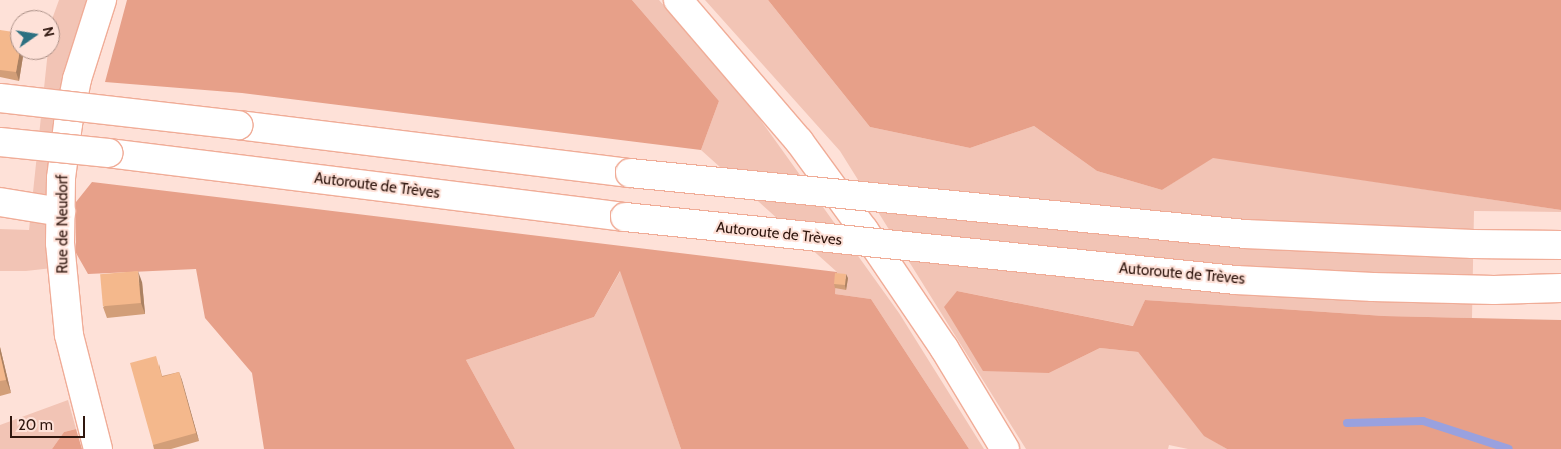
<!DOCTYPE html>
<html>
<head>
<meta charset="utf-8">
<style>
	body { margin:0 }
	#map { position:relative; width:1561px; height:449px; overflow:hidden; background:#fee1d8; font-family:Cabin,sans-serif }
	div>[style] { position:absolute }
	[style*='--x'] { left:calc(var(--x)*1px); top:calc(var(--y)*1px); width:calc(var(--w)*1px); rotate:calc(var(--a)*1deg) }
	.green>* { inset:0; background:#f2c4b5 }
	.forest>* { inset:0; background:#e7a089 }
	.stream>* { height:8px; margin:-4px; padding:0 4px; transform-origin:4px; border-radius:4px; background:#99a1df }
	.roads { filter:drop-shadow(1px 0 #f0ac97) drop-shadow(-1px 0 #f0ac97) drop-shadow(0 1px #f0ac97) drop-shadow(0 -1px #f0ac97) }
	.minor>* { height:28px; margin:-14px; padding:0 14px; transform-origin:14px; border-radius:14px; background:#fff }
	.major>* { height:28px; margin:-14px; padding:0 14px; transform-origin:14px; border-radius:14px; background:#fff }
	.highway>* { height:28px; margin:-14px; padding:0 14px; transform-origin:14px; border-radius:14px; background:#fff }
	.bridges { filter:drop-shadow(1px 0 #f0ac97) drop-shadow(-1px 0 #f0ac97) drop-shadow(0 1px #f0ac97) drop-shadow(0 -1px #f0ac97) }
	.highway-bridge>* { height:28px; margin:-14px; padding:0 14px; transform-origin:14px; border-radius:14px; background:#fff }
	.wall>* { inset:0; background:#d29e78 }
	.shaded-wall>* { inset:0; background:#ab8162 }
	.building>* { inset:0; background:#f4b88c; transform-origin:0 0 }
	span { translate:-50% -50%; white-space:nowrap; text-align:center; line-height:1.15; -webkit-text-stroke:4px #fee1d8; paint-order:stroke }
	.street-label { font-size:15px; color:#2f160e }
	.north { position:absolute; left:10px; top:10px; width:50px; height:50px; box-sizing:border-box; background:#fee1d8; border:1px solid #ab9087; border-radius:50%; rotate:77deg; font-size:14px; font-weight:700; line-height:20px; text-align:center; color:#2f160e }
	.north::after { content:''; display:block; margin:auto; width:18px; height:22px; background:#2d7081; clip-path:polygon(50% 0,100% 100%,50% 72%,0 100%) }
	.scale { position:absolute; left:10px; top:416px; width:75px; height:22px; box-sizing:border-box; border:2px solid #2f160e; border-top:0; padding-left:6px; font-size:15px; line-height:18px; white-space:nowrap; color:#2f160e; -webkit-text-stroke:4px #fee1d8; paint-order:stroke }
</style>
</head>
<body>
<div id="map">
	<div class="green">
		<i style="clip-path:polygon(59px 0,102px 0,77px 79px,61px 267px,26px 271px,0 271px,0 229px,29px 230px,51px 22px)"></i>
		<i style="clip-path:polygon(632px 0,659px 0,744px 97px,899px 313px,984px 449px,969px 449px,871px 299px,835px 294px,837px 272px,701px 150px,719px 101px)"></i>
		<i style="clip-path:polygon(705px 0,768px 0,870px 127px,970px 148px,1034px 126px,1097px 171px,1162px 190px,1213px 157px,1561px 210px,1561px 212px,1474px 211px,1472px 318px,1384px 316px,1145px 300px,1134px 326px,957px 291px,1049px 373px,1100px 348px,1138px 352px,1204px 435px,1227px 449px,1188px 449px,1169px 445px,1168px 449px,1026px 449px,840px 151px)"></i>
		<i style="clip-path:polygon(621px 270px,681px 449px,515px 449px,466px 360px,594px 317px)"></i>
		<i style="clip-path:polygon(68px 400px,76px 429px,64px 432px,52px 449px,0 449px,0 425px)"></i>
	</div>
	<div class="forest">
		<i style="clip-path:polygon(127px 0,632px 0,719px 101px,701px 150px,242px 93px,105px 82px)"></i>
		<i style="clip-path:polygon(768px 0,1561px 0,1561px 210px,1213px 158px,1162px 190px,1097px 171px,1034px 126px,970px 148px,870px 127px)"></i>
		<i style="clip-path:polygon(92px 182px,837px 272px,835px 294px,871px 299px,969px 449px,681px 449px,620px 271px,594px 317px,466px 360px,515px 449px,264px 449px,252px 373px,205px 318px,196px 269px,88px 274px,76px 253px,76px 202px)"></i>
		<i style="clip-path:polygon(957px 291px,1133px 326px,1145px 300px,1384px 316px,1561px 320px,1561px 449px,1227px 449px,1204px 436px,1138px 352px,1100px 348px,1049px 373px,983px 371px,944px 307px)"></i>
		<i style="clip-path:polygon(76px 429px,82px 449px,52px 449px,64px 432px)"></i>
	</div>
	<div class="stream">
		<i style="--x:1347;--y:423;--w:76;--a:-1.5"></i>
		<i style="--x:1423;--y:421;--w:90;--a:18"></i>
	</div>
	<div class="roads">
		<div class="minor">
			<i style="--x:0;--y:202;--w:62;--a:9.3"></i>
		</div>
		<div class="major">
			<i style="--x:678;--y:0;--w:186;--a:49.4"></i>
			<i style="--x:799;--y:141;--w:110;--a:53.9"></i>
			<i style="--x:864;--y:230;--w:143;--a:55.9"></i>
			<i style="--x:944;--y:348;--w:118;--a:58.9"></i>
			<i style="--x:98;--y:449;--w:118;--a:-104.3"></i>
			<i style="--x:69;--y:335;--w:92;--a:-95.6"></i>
			<i style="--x:60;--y:243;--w:65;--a:-89.1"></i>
			<i style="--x:61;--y:178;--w:54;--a:-82.6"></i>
			<i style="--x:68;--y:124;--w:46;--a:-78.7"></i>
			<i style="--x:77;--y:79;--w:83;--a:-72.4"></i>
		</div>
		<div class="highway">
			<i style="--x:238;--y:125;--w:395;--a:7"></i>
			<i style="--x:108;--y:153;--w:521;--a:7.06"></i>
		</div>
	</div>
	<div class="bridges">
		<div class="highway-bridge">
			<i style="--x:0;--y:98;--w:240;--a:6.5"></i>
			<i style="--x:0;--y:142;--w:109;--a:5.8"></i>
			<i style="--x:630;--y:173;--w:618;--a:5.66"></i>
			<i style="--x:1245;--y:234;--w:228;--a:2.5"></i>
			<i style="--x:1473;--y:244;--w:88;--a:0.7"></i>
			<i style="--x:625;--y:217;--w:614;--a:5.89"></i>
			<i style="--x:1236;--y:280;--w:137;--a:2.9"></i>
			<i style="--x:1373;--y:287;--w:121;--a:1.4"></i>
			<i style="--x:1494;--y:290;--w:67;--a:-1.7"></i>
		</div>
	</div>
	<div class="wall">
		<i style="clip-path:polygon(0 30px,20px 50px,24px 50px,19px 81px,0 77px)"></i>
		<i style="clip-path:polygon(848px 278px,846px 290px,835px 288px,834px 284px)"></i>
		<i style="clip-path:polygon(142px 282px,145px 314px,107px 318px,103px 307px)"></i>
		<i style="clip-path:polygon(0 298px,0 347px,11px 393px,0 396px)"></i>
		<i style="clip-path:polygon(159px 364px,162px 376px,179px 372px,199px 441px,171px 449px,154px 449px,153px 445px)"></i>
	</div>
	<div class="shaded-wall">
		<i style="clip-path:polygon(20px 50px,24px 50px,19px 81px,16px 72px)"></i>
		<i style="clip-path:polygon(138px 271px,142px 282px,145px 314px,141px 303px)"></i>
		<i style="clip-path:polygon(846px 274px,848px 278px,846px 290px,845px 286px)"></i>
		<i style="clip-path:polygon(0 298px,0 347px,11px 393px,6px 380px,0 354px)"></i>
		<i style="clip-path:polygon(179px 372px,182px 380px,199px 441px,196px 433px)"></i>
	</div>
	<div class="building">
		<i style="clip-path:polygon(0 30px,20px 33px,20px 50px,16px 72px,0 70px)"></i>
		<i style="left:138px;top:271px;width:32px;height:38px;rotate:85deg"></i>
		<i style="left:835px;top:273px;width:11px;height:11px;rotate:5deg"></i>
		<i style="clip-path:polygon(0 354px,6px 380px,0 381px)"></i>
		<i style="clip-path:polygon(156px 356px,162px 377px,179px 372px,196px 433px,153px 445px,130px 363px)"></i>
	</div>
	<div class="street-label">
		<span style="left:377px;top:186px;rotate:7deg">Autoroute de Trèves</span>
		<span style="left:63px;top:224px;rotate:-90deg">Rue de Neudorf</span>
		<span style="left:779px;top:234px;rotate:6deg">Autoroute de Trèves</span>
		<span style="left:1182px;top:274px;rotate:5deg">Autoroute de Trèves</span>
	</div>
	<div class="north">N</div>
	<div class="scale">20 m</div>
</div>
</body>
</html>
